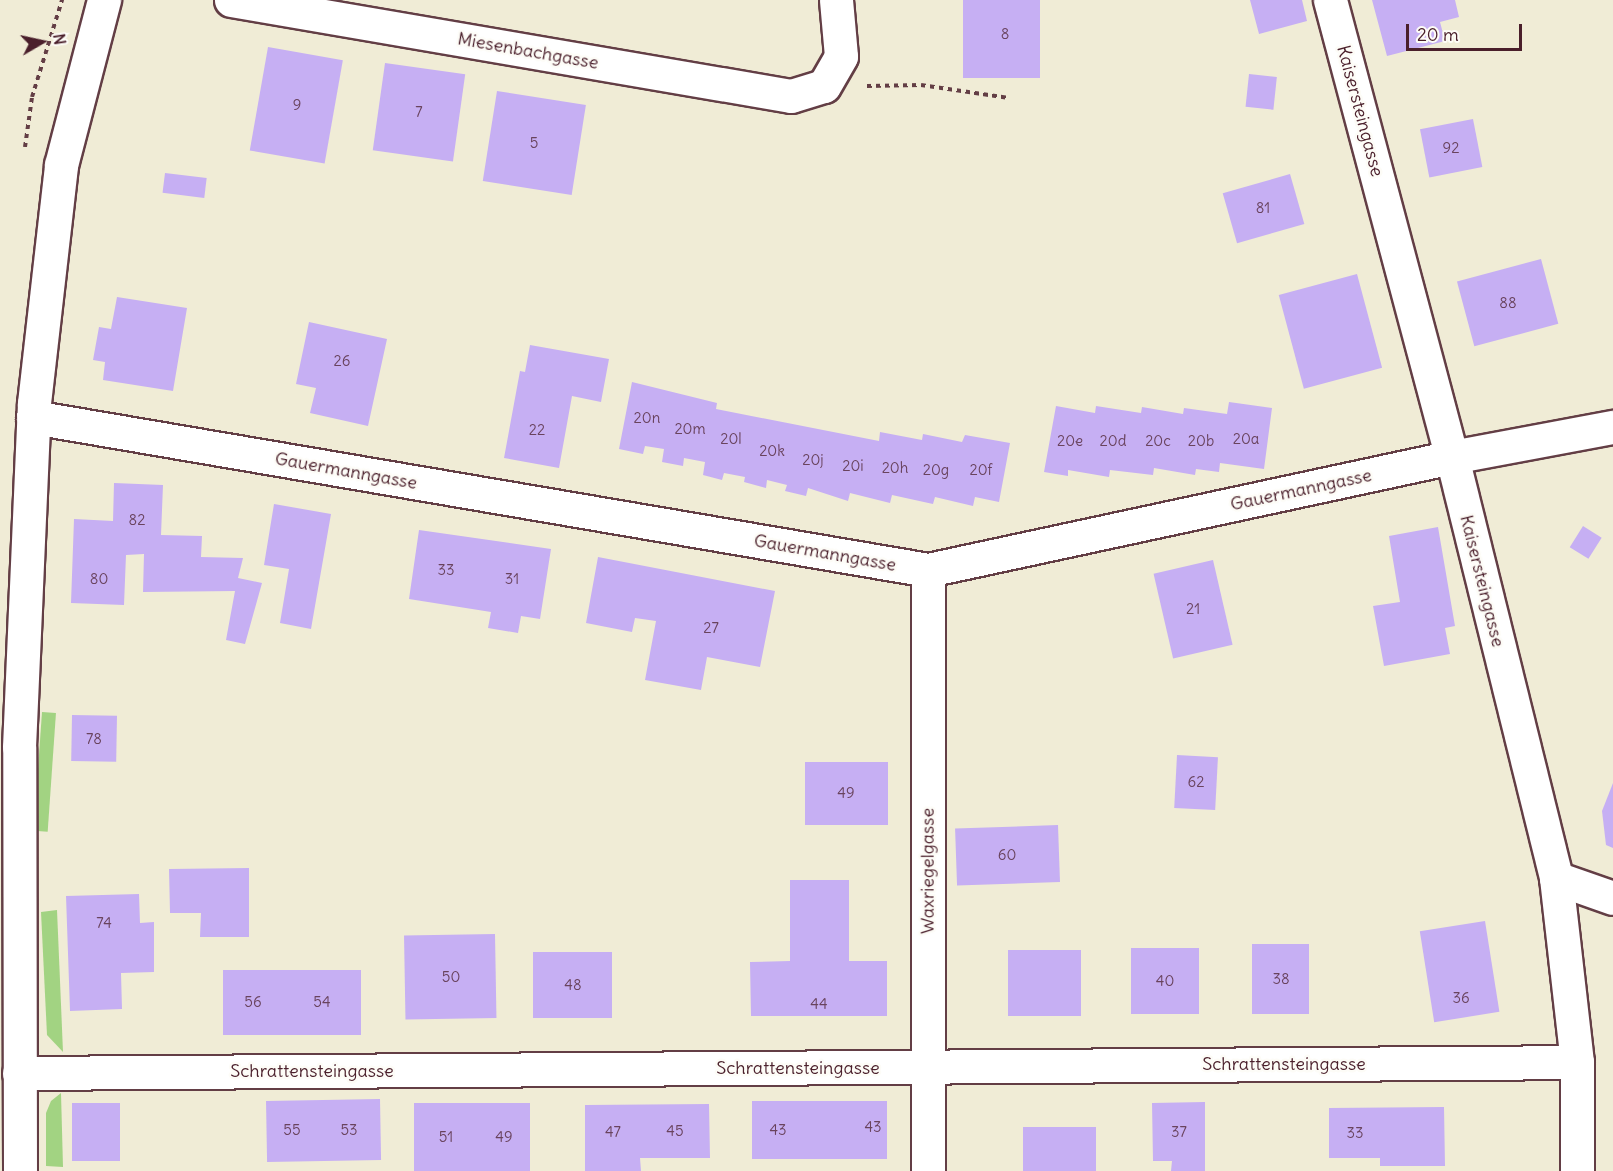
<!DOCTYPE html>
<html>
<head>
<meta charset="utf-8">
<style>
	body { margin:0 }
	#map { position:relative; width:1613px; height:1171px; overflow:hidden; background:#f0ecd6; font-family:Delius,sans-serif }
	div>[style] { position:absolute }
	[style*='--x'] { left:calc(var(--x)*1px); top:calc(var(--y)*1px); width:calc(var(--w)*1px); rotate:calc(var(--a)*1deg) }
	.green>* { inset:0; background:#a2d382; transform-origin:0 0 }
	.building>* { inset:0; background:#c6aff3; transform-origin:0 0 }
	.path>* { height:4px; margin-top:-2px; transform-origin:0; background:repeating-linear-gradient(90deg,#633e45 0 4.5px,transparent 0 9px) }
	.roads { filter:drop-shadow(2px 0 #633e45) drop-shadow(-2px 0 #633e45) drop-shadow(0 2px #633e45) drop-shadow(0 -2px #633e45) }
	.minor>* { height:33px; margin:-16.5px; padding:0 16.5px; transform-origin:16.5px; border-radius:16.5px; background:#fff }
	span { translate:-50% -50%; white-space:nowrap; text-align:center; line-height:1.15; -webkit-text-stroke:5px #fdfcf7; paint-order:stroke }
	.number-label { font-size:15px; color:#69435d }
	.number-label span { -webkit-text-stroke-width:0 }
	.street-label { font-size:18px; color:#4a1f2b }
	.north { position:absolute; left:12px; top:12px; width:60px; height:60px; -webkit-text-stroke:4px #fdfcf7; paint-order:stroke; rotate:81deg; font-size:16px; font-weight:700; line-height:24px; text-align:center; color:#4a1f2b }
	.north::after { content:''; display:block; margin:auto; width:21px; height:27px; background:#4a1f2b; clip-path:polygon(50% 0,100% 100%,50% 72%,0 100%) }
	.scale { position:absolute; left:1406px; top:24px; width:116px; height:27px; box-sizing:border-box; border:3px solid #4a1f2b; border-top:0; padding-left:8px; font-size:18px; line-height:21px; white-space:nowrap; color:#4a1f2b; -webkit-text-stroke:4px #fdfcf7; paint-order:stroke }
</style>
</head>
<body>
<div id="map">
	<div class="green">
		<i style="left:42px;top:712px;width:14px;height:119px;rotate:4deg"></i>
		<i style="clip-path:polygon(57px 910px,63px 1052px,47px 1035px,41px 912px)"></i>
		<i style="clip-path:polygon(61px 1093px,63px 1167px,46px 1166px,46px 1113px,51px 1101px)"></i>
	</div>
	<div class="building">
		<i style="left:963px;top:0;width:77px;height:78px"></i>
		<i style="clip-path:polygon(1250px 0,1302px 0,1307px 21px,1259px 34px)"></i>
		<i style="clip-path:polygon(1372px 0,1455px 0,1459px 17px,1440px 22px,1445px 41px,1387px 56px)"></i>
		<i style="left:268px;top:47px;width:76px;height:105px;rotate:10deg"></i>
		<i style="left:385px;top:63px;width:81px;height:88px;rotate:8deg"></i>
		<i style="left:1249px;top:74px;width:28px;height:33px;rotate:6deg"></i>
		<i style="left:497px;top:91px;width:90px;height:91px;rotate:9deg"></i>
		<i style="left:1473px;top:119px;width:49px;height:54px;rotate:79deg"></i>
		<i style="left:165px;top:173px;width:42px;height:20px;rotate:7deg"></i>
		<i style="left:1290px;top:174px;width:52px;height:70px;rotate:74deg"></i>
		<i style="left:1541px;top:259px;width:67px;height:87px;rotate:75deg"></i>
		<i style="left:1357px;top:274px;width:97px;height:81px;rotate:75deg"></i>
		<i style="clip-path:polygon(117px 297px,187px 308px,173px 391px,103px 380px,105px 362px,93px 360px,99px 327px,111px 329px)"></i>
		<i style="clip-path:polygon(309px 322px,387px 339px,368px 426px,310px 413px,316px 388px,296px 384px)"></i>
		<i style="clip-path:polygon(530px 345px,609px 359px,601px 402px,572px 396px,559px 468px,504px 458px,520px 371px,525px 372px)"></i>
		<i style="clip-path:polygon(632px 382px,717px 403px,716px 409px,879px 441px,880px 432px,922px 440px,923px 434px,962px 442px,965px 435px,1010px 443px,999px 502px,975px 497px,973px 506px,935px 497px,933px 504px,892px 495px,890px 503px,850px 493px,848px 501px,808px 488px,806px 496px,785px 491px,787px 485px,767px 480px,766px 488px,744px 482px,745px 477px,724px 473px,722px 480px,703px 475px,705px 462px,684px 458px,683px 466px,662px 462px,664px 449px,645px 446px,643px 454px,619px 449px)"></i>
		<i style="clip-path:polygon(1229px 402px,1272px 408px,1264px 469px,1220px 463px,1219px 472px,1196px 469px,1195px 475px,1154px 468px,1153px 475px,1110px 470px,1109px 477px,1068px 470px,1068px 476px,1044px 472px,1056px 406px,1095px 413px,1096px 406px,1141px 413px,1142px 407px,1183px 414px,1184px 408px,1227px 414px)"></i>
		<i style="clip-path:polygon(114px 483px,163px 485px,161px 535px,202px 536px,201px 557px,243px 558px,238px 578px,262px 583px,245px 644px,226px 640px,235px 591px,143px 592px,144px 554px,126px 555px,124px 605px,71px 603px,74px 519px,113px 521px)"></i>
		<i style="clip-path:polygon(274px 504px,331px 514px,311px 629px,280px 623px,289px 569px,264px 565px)"></i>
		<i style="left:1583px;top:526px;width:22px;height:25px;rotate:32deg"></i>
		<i style="clip-path:polygon(1438px 527px,1455px 626px,1445px 628px,1450px 654px,1384px 666px,1373px 606px,1400px 602px,1389px 536px)"></i>
		<i style="clip-path:polygon(419px 530px,551px 549px,540px 619px,521px 616px,518px 633px,488px 628px,491px 612px,409px 599px)"></i>
		<i style="clip-path:polygon(598px 557px,775px 591px,760px 667px,707px 657px,701px 690px,645px 680px,656px 621px,635px 618px,632px 632px,586px 623px)"></i>
		<i style="left:1213px;top:560px;width:87px;height:61px;rotate:77deg"></i>
		<i style="left:72px;top:715px;width:45px;height:46px;rotate:1deg"></i>
		<i style="left:1177px;top:755px;width:41px;height:53px;rotate:3deg"></i>
		<i style="left:805px;top:762px;width:83px;height:63px"></i>
		<i style="clip-path:polygon(1613px 783px,1613px 848px,1606px 845px,1602px 811px)"></i>
		<i style="left:1058px;top:825px;width:57px;height:103px;rotate:88deg"></i>
		<i style="clip-path:polygon(249px 868px,249px 937px,200px 937px,201px 913px,170px 913px,169px 869px)"></i>
		<i style="clip-path:polygon(790px 880px,849px 880px,849px 961px,887px 961px,887px 1016px,751px 1016px,750px 962px,790px 961px)"></i>
		<i style="clip-path:polygon(139px 894px,140px 923px,154px 922px,154px 972px,121px 973px,122px 1009px,70px 1011px,66px 896px)"></i>
		<i style="left:1485px;top:921px;width:92px;height:66px;rotate:81deg"></i>
		<i style="left:495px;top:934px;width:84px;height:91px;rotate:89deg"></i>
		<i style="left:1252px;top:944px;width:57px;height:70px"></i>
		<i style="left:1131px;top:948px;width:68px;height:66px"></i>
		<i style="left:1008px;top:950px;width:73px;height:66px"></i>
		<i style="left:533px;top:952px;width:79px;height:66px"></i>
		<i style="left:223px;top:970px;width:138px;height:65px"></i>
		<i style="left:380px;top:1099px;width:61px;height:114px;rotate:89deg"></i>
		<i style="left:752px;top:1101px;width:135px;height:58px"></i>
		<i style="clip-path:polygon(1205px 1102px,1205px 1171px,1171px 1171px,1172px 1161px,1153px 1161px,1152px 1103px)"></i>
		<i style="left:72px;top:1103px;width:48px;height:58px"></i>
		<i style="left:414px;top:1103px;width:116px;height:68px"></i>
		<i style="clip-path:polygon(709px 1104px,710px 1158px,640px 1158px,641px 1171px,585px 1171px,585px 1105px)"></i>
		<i style="clip-path:polygon(1444px 1107px,1445px 1166px,1380px 1166px,1380px 1158px,1329px 1158px,1329px 1108px)"></i>
		<i style="left:1023px;top:1127px;width:73px;height:44px"></i>
	</div>
	<div class="path">
		<i style="--x:867;--y:86;--w:54;--a:-1.1"></i>
		<i style="--x:921;--y:85;--w:89;--a:8.4"></i>
		<i style="--x:25;--y:147;--w:50;--a:-82"></i>
		<i style="--x:32;--y:97;--w:102;--a:-72.8"></i>
	</div>
	<div class="roads">
		<div class="minor">
			<i style="--x:231;--y:0;--w:568;--a:9.73"></i>
			<i style="--x:791;--y:96;--w:34;--a:-17"></i>
			<i style="--x:824;--y:86;--w:34;--a:-60"></i>
			<i style="--x:841;--y:56;--w:56;--a:-95.1"></i>
			<i style="--x:1330;--y:0;--w:473;--a:75.1"></i>
			<i style="--x:1452;--y:457;--w:434;--a:76.1"></i>
			<i style="--x:1556;--y:878;--w:185;--a:83.5"></i>
			<i style="--x:1577;--y:1062;--w:109;--a:90"></i>
			<i style="--x:33;--y:417;--w:908;--a:9.7"></i>
			<i style="--x:928;--y:570;--w:536;--a:-12.17"></i>
			<i style="--x:1452;--y:457;--w:164;--a:-10.6"></i>
			<i style="--x:928;--y:570;--w:601;--a:90"></i>
			<i style="--x:1556;--y:878;--w:60;--a:19.3"></i>
			<i style="--x:19;--y:1073;--w:1558;--a:-0.4"></i>
			<i style="--x:20;--y:1171;--w:424;--a:-90.1"></i>
			<i style="--x:19;--y:747;--w:344;--a:-87.5"></i>
			<i style="--x:34;--y:403;--w:240;--a:-83.5"></i>
			<i style="--x:61;--y:165;--w:171;--a:-75.4"></i>
		</div>
	</div>
	<div class="number-label">
		<span style="left:1005px;top:34px">8</span>
		<span style="left:297px;top:105px">9</span>
		<span style="left:419px;top:112px">7</span>
		<span style="left:534px;top:143px">5</span>
		<span style="left:1451px;top:148px">92</span>
		<span style="left:1263px;top:208px">81</span>
		<span style="left:1508px;top:303px">88</span>
		<span style="left:342px;top:361px">26</span>
		<span style="left:647px;top:418px">20n</span>
		<span style="left:690px;top:429px">20m</span>
		<span style="left:537px;top:430px">22</span>
		<span style="left:731px;top:439px">20l</span>
		<span style="left:1246px;top:439px">20a</span>
		<span style="left:1070px;top:441px">20e</span>
		<span style="left:1113px;top:441px">20d</span>
		<span style="left:1158px;top:441px">20c</span>
		<span style="left:1201px;top:441px">20b</span>
		<span style="left:772px;top:451px">20k</span>
		<span style="left:813px;top:460px">20j</span>
		<span style="left:853px;top:466px">20i</span>
		<span style="left:895px;top:468px">20h</span>
		<span style="left:936px;top:470px">20g</span>
		<span style="left:981px;top:470px">20f</span>
		<span style="left:137px;top:520px">82</span>
		<span style="left:446px;top:570px">33</span>
		<span style="left:99px;top:579px">80</span>
		<span style="left:512px;top:579px">31</span>
		<span style="left:1193px;top:609px">21</span>
		<span style="left:711px;top:628px">27</span>
		<span style="left:94px;top:739px">78</span>
		<span style="left:1196px;top:782px">62</span>
		<span style="left:846px;top:793px">49</span>
		<span style="left:1007px;top:855px">60</span>
		<span style="left:104px;top:923px">74</span>
		<span style="left:451px;top:977px">50</span>
		<span style="left:1281px;top:979px">38</span>
		<span style="left:1165px;top:981px">40</span>
		<span style="left:573px;top:985px">48</span>
		<span style="left:1461px;top:998px">36</span>
		<span style="left:253px;top:1002px">56</span>
		<span style="left:322px;top:1002px">54</span>
		<span style="left:819px;top:1004px">44</span>
		<span style="left:873px;top:1127px">43</span>
		<span style="left:292px;top:1130px">55</span>
		<span style="left:349px;top:1130px">53</span>
		<span style="left:778px;top:1130px">43</span>
		<span style="left:675px;top:1131px">45</span>
		<span style="left:613px;top:1132px">47</span>
		<span style="left:1179px;top:1132px">37</span>
		<span style="left:1355px;top:1133px">33</span>
		<span style="left:446px;top:1137px">51</span>
		<span style="left:504px;top:1137px">49</span>
	</div>
	<div class="street-label">
		<span style="left:528px;top:51px;rotate:10deg">Miesenbachgasse</span>
		<span style="left:1360px;top:111px;rotate:75deg">Kaisersteingasse</span>
		<span style="left:346px;top:471px;rotate:10deg">Gauermanngasse</span>
		<span style="left:1301px;top:490px;rotate:-12deg">Gauermanngasse</span>
		<span style="left:825px;top:553px;rotate:10deg">Gauermanngasse</span>
		<span style="left:1482px;top:581px;rotate:76deg">Kaisersteingasse</span>
		<span style="left:928px;top:871px;rotate:-90deg">Waxriegelgasse</span>
		<span style="left:1284px;top:1064px">Schrattensteingasse</span>
		<span style="left:798px;top:1068px">Schrattensteingasse</span>
		<span style="left:312px;top:1071px">Schrattensteingasse</span>
	</div>
	<div class="north">N</div>
	<div class="scale">20 m</div>
</div>
</body>
</html>
